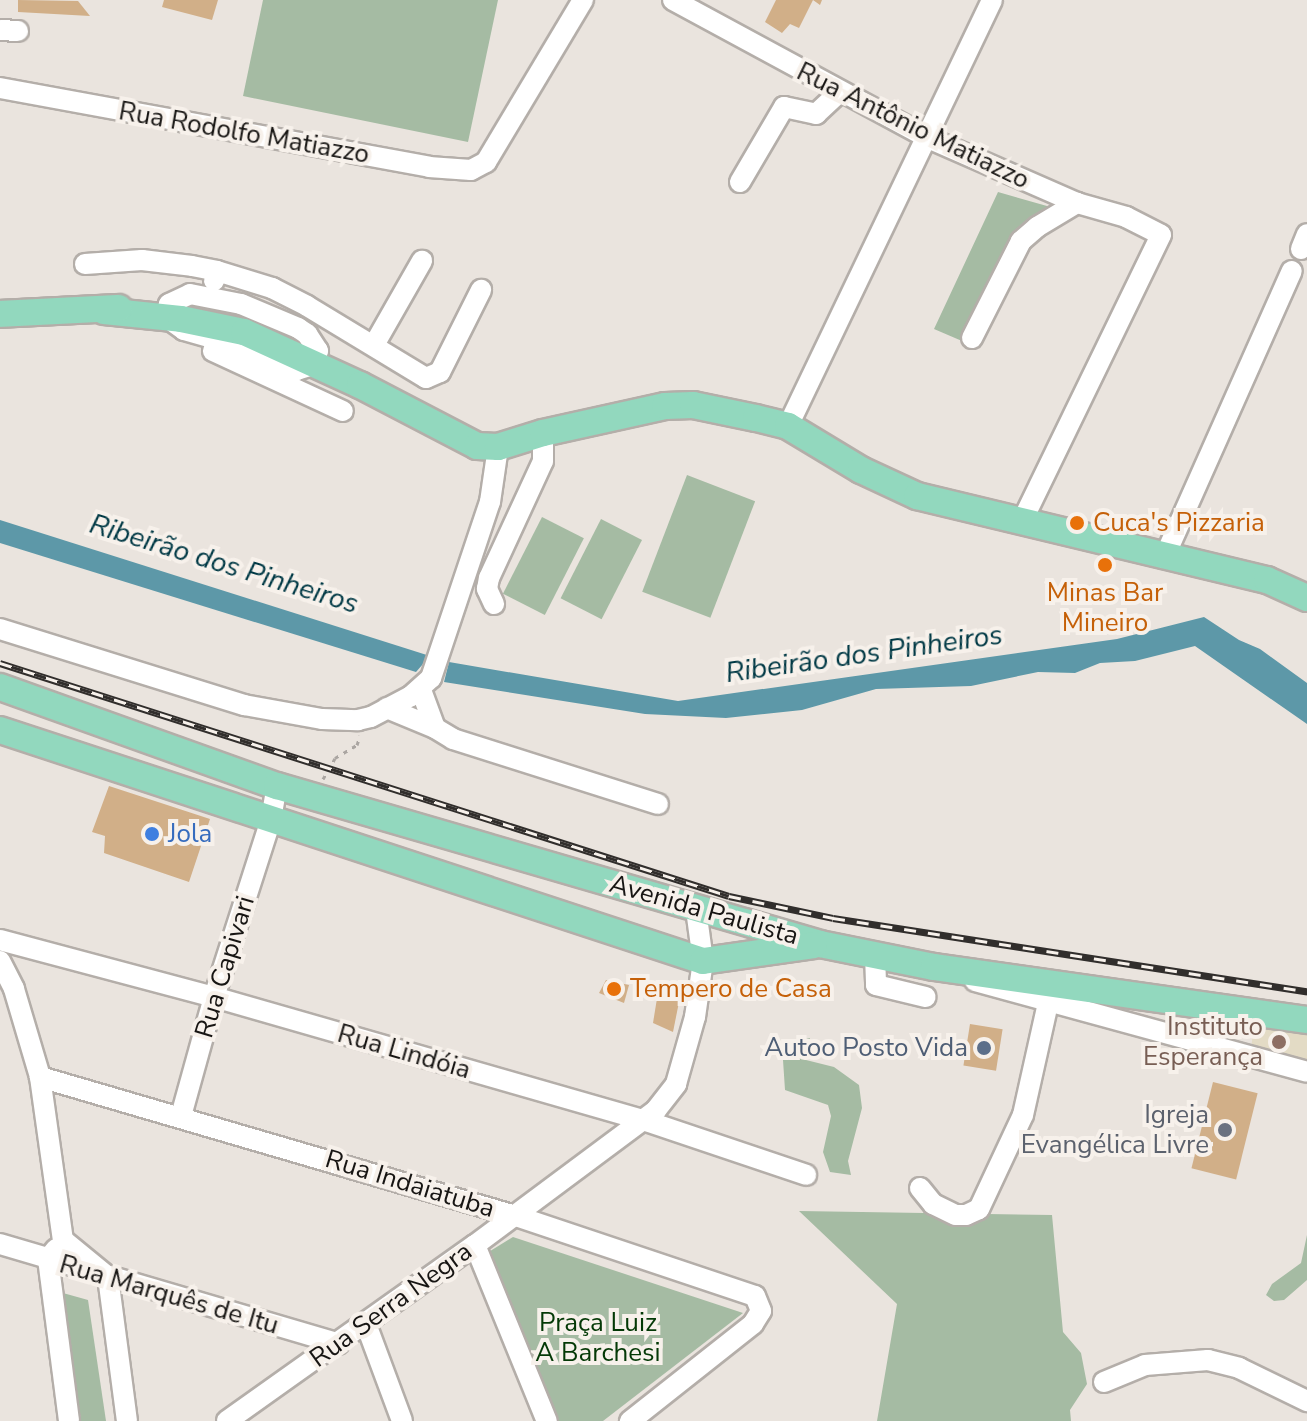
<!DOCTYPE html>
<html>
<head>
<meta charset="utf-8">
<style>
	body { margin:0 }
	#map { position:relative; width:1307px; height:1421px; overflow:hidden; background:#eae4de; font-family:"Nunito Sans",sans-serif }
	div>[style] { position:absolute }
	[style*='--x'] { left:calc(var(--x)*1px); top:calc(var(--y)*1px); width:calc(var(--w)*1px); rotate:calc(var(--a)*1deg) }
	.education>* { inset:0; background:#e3dbc5 }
	.green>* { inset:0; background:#a5bba3; transform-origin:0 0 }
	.water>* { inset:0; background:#5d98a8 }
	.building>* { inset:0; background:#d1af88; transform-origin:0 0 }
	.path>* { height:3px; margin-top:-1.5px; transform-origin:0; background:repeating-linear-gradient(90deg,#aaa5a1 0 4px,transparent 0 10px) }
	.roads { filter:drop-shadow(2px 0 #b4aea9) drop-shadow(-2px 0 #b4aea9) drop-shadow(0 2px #b4aea9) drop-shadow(0 -2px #b4aea9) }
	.minor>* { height:20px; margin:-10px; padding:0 10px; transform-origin:10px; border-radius:10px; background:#fff }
	.major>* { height:26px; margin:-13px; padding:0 13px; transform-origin:13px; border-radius:13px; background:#92d8be }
	.rail>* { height:7px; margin-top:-3.5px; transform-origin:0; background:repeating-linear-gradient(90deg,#f7f1eb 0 12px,#312e2c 0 24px); box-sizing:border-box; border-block:2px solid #312e2c }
	.dots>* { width:22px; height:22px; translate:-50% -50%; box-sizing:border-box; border:4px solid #f7f1eb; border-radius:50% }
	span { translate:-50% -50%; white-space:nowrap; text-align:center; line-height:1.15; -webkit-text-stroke:8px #f7f1eb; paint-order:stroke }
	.street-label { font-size:26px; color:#171513 }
	.food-label { font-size:26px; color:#c56008 }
	.left { translate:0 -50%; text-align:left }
	.shop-label { font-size:26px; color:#366cbe }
	.education-label { font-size:26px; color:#785e54 }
	.right { translate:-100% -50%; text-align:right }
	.service-label { font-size:26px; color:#4e5e75 }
	.worship-label { font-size:26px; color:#5b616d }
	.park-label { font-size:26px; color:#043906 }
	.water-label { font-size:28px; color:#003945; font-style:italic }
</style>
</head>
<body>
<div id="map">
	<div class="education">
		<i style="clip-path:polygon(1254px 1023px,1307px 1033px,1307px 1064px,1251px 1050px)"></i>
	</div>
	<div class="green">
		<i style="clip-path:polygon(263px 0,498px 0,468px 142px,243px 96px)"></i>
		<i style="clip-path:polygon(998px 192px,1054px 208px,1017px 235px,962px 341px,934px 329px)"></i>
		<i style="left:687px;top:475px;width:73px;height:125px;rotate:21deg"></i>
		<i style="left:542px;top:517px;width:47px;height:86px;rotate:27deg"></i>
		<i style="left:601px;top:519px;width:46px;height:89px;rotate:27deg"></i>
		<i style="clip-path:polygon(810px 1038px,806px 1060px,834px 1067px,859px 1085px,862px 1108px,848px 1161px,851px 1175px,830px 1172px,823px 1152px,831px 1116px,828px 1105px,785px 1090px,782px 1045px)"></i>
		<i style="clip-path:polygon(799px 1211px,1052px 1215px,1063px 1332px,1081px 1353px,1087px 1384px,1070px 1410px,1071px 1421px,877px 1421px,897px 1304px)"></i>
		<i style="clip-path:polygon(1307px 1235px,1307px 1280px,1284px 1300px,1274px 1301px,1266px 1295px,1272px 1284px,1301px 1263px)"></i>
		<i style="clip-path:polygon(513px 1237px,743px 1313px,603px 1421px,557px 1421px,487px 1253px)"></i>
		<i style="clip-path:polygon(63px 1293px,88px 1300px,106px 1421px,81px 1421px)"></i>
	</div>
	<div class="water">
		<i style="clip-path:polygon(0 520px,430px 656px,416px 672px,0 543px)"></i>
		<i style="clip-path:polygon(1204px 617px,1239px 640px,1260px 649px,1307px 683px,1307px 724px,1195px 646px,1135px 661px,1100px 663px,1075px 673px,1038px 672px,971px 686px,876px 689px,802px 710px,726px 718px,645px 714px,444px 682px,449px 662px,678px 701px,1117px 639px)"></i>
	</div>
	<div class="building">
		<i style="clip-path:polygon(18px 0,78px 1px,90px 16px,18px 12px)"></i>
		<i style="clip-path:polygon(164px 0,218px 0,212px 20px,162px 7px)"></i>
		<i style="clip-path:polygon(776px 0,822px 0,820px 5px,813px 0,799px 28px,790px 24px,782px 33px,765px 22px)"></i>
		<i style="clip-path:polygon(109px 786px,210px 819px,189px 882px,104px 853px,105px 836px,92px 832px)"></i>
		<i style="clip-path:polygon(606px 980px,629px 985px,624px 1003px,599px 993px)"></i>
		<i style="clip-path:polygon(660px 980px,682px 987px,673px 1032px,653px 1023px)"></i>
		<i style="left:970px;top:1024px;width:33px;height:42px;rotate:9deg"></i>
		<i style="left:1213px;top:1082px;width:46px;height:89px;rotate:14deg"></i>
	</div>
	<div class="path">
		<i style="--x:323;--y:779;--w:24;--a:-60"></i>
		<i style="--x:335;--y:758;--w:26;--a:-31"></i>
		<i style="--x:357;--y:745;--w:10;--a:-73"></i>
	</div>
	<div class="roads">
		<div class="minor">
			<i style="--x:673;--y:0;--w:288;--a:28.4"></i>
			<i style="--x:926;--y:137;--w:165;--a:23.6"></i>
			<i style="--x:1077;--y:203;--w:51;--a:15.9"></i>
			<i style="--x:1126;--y:217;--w:39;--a:27"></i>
			<i style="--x:1161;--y:235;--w:318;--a:115.9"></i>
			<i style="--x:0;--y:30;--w:18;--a:3"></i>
			<i style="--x:0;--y:88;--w:436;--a:10.4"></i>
			<i style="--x:429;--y:167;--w:42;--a:4.1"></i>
			<i style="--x:471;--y:170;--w:17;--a:-28"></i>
			<i style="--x:486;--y:162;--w:189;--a:-59.1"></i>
			<i style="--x:740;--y:182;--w:87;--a:-59.6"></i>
			<i style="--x:784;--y:107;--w:33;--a:12"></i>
			<i style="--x:816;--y:114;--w:33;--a:-43"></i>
			<i style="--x:1301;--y:249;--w:16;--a:-68"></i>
			<i style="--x:85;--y:264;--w:57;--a:-4"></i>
			<i style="--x:142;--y:260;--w:50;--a:6.8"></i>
			<i style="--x:192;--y:266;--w:25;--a:11"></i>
			<i style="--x:217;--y:271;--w:10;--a:107"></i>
			<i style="--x:217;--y:271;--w:58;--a:17.2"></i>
			<i style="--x:272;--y:288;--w:39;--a:27"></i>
			<i style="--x:307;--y:306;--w:139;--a:31.2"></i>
			<i style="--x:426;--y:378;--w:15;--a:-23"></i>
			<i style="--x:440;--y:372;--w:92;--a:-63.4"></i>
			<i style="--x:190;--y:294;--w:52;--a:11.1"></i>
			<i style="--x:241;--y:304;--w:62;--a:22.8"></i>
			<i style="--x:298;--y:328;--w:11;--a:34"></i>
			<i style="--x:307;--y:334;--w:20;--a:57"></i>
			<i style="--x:318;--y:351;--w:15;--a:110"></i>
			<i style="--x:313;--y:365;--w:17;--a:163"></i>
			<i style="--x:297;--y:370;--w:47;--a:-155.1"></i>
			<i style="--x:254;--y:350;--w:73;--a:-164.1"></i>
			<i style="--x:184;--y:330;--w:22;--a:-144"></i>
			<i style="--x:166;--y:317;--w:6;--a:-81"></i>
			<i style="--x:167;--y:311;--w:7;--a:-74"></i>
			<i style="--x:169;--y:304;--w:23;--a:-25"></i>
			<i style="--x:972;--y:338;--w:109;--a:-63.2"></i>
			<i style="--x:1021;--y:241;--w:21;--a:-41"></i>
			<i style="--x:1037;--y:227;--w:47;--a:-31"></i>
			<i style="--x:374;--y:345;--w:97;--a:-60.3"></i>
			<i style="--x:213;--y:351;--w:143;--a:24.8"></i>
			<i style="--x:788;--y:426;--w:472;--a:-64.4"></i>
			<i style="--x:1164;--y:558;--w:314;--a:-66"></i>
			<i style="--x:494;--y:604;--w:17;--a:-115"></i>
			<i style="--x:487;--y:589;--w:11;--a:-80"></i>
			<i style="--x:489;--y:578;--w:129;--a:-65.2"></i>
			<i style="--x:543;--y:461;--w:28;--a:-90"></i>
			<i style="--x:0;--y:629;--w:256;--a:17.3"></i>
			<i style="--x:244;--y:705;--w:79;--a:10.2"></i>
			<i style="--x:322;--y:719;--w:36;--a:2"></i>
			<i style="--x:358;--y:720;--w:13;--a:-13"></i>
			<i style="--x:371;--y:717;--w:45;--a:-27.7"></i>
			<i style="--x:411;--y:696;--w:27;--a:-42"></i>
			<i style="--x:431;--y:678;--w:186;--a:-71.5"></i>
			<i style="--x:490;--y:502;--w:56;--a:-81.7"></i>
			<i style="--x:421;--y:690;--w:40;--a:69.8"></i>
			<i style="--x:435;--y:728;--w:21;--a:31"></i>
			<i style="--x:453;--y:739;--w:215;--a:17.6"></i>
			<i style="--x:387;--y:708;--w:52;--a:22.6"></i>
			<i style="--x:0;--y:940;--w:221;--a:14.9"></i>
			<i style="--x:214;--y:997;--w:449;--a:16"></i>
			<i style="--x:646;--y:1121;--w:169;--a:18.6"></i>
			<i style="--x:875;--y:954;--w:31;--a:88"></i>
			<i style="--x:876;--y:985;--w:51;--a:13.5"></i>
			<i style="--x:0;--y:961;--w:31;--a:63"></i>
			<i style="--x:14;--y:989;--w:92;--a:73.5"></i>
			<i style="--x:40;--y:1077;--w:165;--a:82"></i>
			<i style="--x:63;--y:1240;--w:58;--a:39.4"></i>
			<i style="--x:108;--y:1277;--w:145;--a:82.5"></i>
			<i style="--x:975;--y:981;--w:344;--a:15.3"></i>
			<i style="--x:40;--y:1077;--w:493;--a:16.3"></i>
			<i style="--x:513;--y:1215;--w:255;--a:18.5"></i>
			<i style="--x:755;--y:1296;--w:16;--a:68"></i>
			<i style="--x:761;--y:1311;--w:15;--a:122"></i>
			<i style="--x:753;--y:1324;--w:157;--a:141.7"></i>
			<i style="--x:181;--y:1116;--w:123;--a:-74.5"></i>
			<i style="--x:214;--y:997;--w:187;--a:-72.2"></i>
			<i style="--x:271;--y:819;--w:34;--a:-80"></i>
			<i style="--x:920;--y:1188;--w:21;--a:51"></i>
			<i style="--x:933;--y:1204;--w:25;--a:26"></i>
			<i style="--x:956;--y:1215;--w:10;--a:0"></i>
			<i style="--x:966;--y:1215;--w:14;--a:-25"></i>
			<i style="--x:979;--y:1209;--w:104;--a:-64.9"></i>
			<i style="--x:1023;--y:1115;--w:115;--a:-77.4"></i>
			<i style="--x:0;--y:1244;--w:353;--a:16.4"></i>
			<i style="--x:475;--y:1245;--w:190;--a:67.8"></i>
			<i style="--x:56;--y:1249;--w:13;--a:129"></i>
			<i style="--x:48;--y:1259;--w:163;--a:82.6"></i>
			<i style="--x:366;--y:1324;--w:103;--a:69.6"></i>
			<i style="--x:1104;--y:1382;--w:44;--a:-22.5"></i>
			<i style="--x:1145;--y:1365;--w:63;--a:-4.5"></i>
			<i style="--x:1208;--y:1360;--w:32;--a:14"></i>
			<i style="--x:1239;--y:1368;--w:76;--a:25.9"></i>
			<i style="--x:227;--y:1421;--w:304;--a:-35.4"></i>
			<i style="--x:475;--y:1245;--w:226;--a:-36.7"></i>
			<i style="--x:656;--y:1110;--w:33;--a:-52"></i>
			<i style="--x:676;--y:1084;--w:70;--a:-74.2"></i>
			<i style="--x:695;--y:1017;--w:57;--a:-81.9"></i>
			<i style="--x:703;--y:961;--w:52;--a:-97.7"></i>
		</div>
		<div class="major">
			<i style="--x:104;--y:311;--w:77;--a:5.9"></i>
			<i style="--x:181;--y:319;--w:64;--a:11.7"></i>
			<i style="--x:244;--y:332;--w:128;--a:24.6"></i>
			<i style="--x:360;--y:385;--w:132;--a:27.5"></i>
			<i style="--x:477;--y:446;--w:21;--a:3"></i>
			<i style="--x:498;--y:447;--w:47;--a:-17.3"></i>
			<i style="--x:543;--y:433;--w:125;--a:-12.5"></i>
			<i style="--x:665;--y:406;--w:28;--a:-2"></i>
			<i style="--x:693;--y:405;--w:64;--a:11.7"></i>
			<i style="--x:756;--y:418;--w:33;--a:14"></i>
			<i style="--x:788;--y:426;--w:85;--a:31.1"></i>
			<i style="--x:861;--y:470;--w:62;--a:24.9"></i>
			<i style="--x:917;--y:496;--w:360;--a:13.5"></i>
			<i style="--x:1267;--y:580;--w:44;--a:24.2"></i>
			<i style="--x:0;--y:314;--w:119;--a:-2.9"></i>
			<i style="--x:0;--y:687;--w:294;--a:19.7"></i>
			<i style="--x:277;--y:786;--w:566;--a:16.22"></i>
			<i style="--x:820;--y:944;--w:116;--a:11.4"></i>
			<i style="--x:934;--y:967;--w:377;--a:8.1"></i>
			<i style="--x:0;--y:730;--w:740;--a:18.19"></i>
			<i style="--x:703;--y:961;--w:112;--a:-8.2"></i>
		</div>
	</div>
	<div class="rail">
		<i style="--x:0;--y:663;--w:765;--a:17.72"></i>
		<i style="--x:729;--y:896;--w:106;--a:11.9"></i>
		<i style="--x:833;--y:918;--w:480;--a:8.8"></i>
	</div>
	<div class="dots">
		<i style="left:1077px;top:523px;background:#e8710a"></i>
		<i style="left:1105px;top:565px;background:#e8710a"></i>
		<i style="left:152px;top:834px;background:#3f7fe0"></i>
		<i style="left:614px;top:989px;background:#e8710a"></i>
		<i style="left:1279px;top:1042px;background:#8d6e63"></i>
		<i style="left:984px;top:1048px;background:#5c6f8a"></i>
		<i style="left:1225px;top:1130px;background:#6b7280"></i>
	</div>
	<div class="street-label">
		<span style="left:913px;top:126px;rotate:26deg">Rua Antônio Matiazzo</span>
		<span style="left:244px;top:133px;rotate:10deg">Rua Rodolfo Matiazzo</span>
		<span style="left:704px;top:910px;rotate:16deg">Avenida Paulista</span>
		<span style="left:225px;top:967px;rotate:-73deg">Rua Capivari</span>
		<span style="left:404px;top:1052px;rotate:16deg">Rua Lindóia</span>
		<span style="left:410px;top:1184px;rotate:17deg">Rua Indaiatuba</span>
		<span style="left:169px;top:1295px;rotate:16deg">Rua Marquês de Itu</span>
		<span style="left:391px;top:1305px;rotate:-36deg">Rua Serra Negra</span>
	</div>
	<div class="food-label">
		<span class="left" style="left:1093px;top:523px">Cuca's Pizzaria</span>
		<span style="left:1105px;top:608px">Minas Bar<br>Mineiro</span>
		<span class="left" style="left:630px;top:989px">Tempero de Casa</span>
	</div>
	<div class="shop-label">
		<span class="left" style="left:168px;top:834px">Jola</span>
	</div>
	<div class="education-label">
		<span class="right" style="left:1263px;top:1042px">Instituto<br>Esperança</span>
	</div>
	<div class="service-label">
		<span class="right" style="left:968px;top:1048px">Autoo Posto Vida</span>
	</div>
	<div class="worship-label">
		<span class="right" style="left:1209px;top:1130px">Igreja<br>Evangélica Livre</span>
	</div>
	<div class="park-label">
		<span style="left:598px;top:1338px">Praça Luiz<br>A Barchesi</span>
	</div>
	<div class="water-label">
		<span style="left:224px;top:564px;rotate:17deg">Ribeirão dos Pinheiros</span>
		<span style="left:864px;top:654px;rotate:-8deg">Ribeirão dos Pinheiros</span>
	</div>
</div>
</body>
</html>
